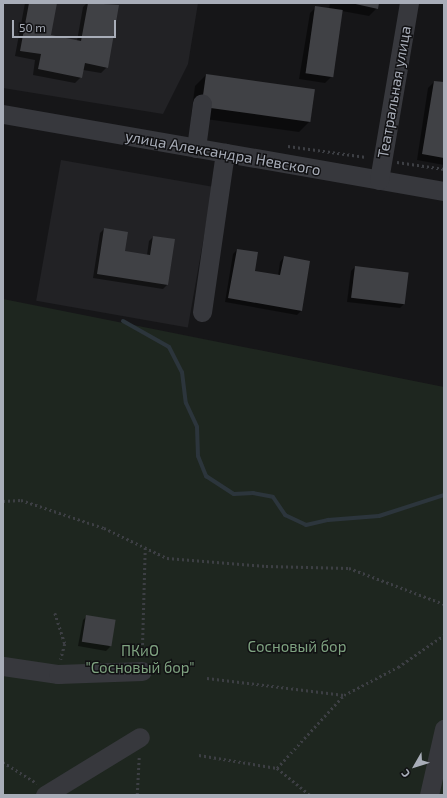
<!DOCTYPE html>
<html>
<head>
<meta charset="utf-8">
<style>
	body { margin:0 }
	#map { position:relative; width:447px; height:798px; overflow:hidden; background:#161618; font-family:"Exo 2",sans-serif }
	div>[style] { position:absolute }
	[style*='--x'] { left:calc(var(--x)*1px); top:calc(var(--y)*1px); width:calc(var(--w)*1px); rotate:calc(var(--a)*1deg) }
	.built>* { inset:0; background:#222225; transform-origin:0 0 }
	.green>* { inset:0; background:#1e261f }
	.shadow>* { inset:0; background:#0007 }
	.stream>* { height:4px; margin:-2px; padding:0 2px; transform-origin:2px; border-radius:2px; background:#2c353c }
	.building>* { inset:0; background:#404145; transform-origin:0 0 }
	.path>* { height:2.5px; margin-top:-1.25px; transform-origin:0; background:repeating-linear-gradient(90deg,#3d3f44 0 2px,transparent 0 5px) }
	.minor>* { height:19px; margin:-9.5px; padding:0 9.5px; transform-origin:9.5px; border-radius:9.5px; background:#37383d }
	span { translate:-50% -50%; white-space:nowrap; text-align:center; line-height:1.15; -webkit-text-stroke:3px #111113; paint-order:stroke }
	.street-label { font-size:15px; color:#a8adb8 }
	.park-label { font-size:15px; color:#7fa381 }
	.frame { position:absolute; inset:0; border:4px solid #a8adb8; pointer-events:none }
	.north { position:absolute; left:395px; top:746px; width:40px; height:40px; -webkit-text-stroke:3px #111113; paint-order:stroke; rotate:231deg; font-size:11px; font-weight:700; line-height:16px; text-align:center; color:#a8adb8 }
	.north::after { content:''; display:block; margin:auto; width:14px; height:18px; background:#a8adb8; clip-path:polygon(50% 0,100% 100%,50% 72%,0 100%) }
	.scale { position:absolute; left:12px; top:20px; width:104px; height:18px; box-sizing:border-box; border:2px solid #a8adb8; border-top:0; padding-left:5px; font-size:12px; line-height:14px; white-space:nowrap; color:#a8adb8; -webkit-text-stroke:3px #111113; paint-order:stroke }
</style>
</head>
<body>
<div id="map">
	<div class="built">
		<i style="clip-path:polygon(3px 3px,198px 3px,188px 64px,163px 114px,3px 88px)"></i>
		<i style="left:61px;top:160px;width:154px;height:143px;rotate:10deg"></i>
	</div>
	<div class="green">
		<i style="clip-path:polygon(3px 299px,444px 387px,444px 795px,3px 795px)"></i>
	</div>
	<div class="shadow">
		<i style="clip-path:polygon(25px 3px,56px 3px,50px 36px,77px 41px,83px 7px,87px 3px,118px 6px,107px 67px,101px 73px,83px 70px,81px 77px,75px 83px,33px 75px,35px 60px,15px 56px)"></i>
		<i style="clip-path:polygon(330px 3px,378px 3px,377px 8px,369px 16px,342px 11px,331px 77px,325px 83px,299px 79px,310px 13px,316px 7px,329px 9px)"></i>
		<i style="clip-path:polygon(206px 75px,314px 90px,310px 121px,299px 132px,191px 117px,195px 86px)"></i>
		<i style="clip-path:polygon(434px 82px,444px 83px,444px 165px,417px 160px,428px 88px)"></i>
		<i style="clip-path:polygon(104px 229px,123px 252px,147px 255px,149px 241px,153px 237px,173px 240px,167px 285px,163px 289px,93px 278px,100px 233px)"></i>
		<i style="clip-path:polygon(237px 250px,254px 272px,278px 276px,280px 262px,284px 257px,301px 311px,297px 315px,225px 302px,233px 254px)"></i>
		<i style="clip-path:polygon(355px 267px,404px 304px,400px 308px,347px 302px,351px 271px)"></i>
		<i style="clip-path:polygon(87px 616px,110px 647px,106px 651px,78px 646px,83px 620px)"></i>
	</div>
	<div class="stream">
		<i style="--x:123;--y:321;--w:53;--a:29.5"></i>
		<i style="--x:169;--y:347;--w:28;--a:63"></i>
		<i style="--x:182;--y:372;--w:31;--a:83"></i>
		<i style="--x:186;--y:403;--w:26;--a:65"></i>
		<i style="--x:197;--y:427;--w:29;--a:88"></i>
		<i style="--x:198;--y:456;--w:22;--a:68"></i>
		<i style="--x:206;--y:476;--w:33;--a:33"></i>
		<i style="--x:234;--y:494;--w:19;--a:-3"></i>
		<i style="--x:253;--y:493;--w:20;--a:11"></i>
		<i style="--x:273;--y:497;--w:22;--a:56"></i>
		<i style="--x:285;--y:515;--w:23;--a:25"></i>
		<i style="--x:306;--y:525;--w:23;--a:-13"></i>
		<i style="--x:328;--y:520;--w:51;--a:-4.5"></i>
		<i style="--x:379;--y:516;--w:68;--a:-17.9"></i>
	</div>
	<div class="building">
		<i style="clip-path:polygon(29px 3px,57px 3px,51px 35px,81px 41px,88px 3px,119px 5px,108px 68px,85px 63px,82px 78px,38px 69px,41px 54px,20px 51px)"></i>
		<i style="clip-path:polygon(351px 3px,379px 3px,378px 9px)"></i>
		<i style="left:315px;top:6px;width:28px;height:68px;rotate:8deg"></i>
		<i style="left:206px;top:74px;width:110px;height:33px;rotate:8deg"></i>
		<i style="clip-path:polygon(434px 81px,444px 82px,444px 158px,422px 154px)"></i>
		<i style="clip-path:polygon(104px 228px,128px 232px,125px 251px,150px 255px,153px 236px,175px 239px,168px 285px,97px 274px)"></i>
		<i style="clip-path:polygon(237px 249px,258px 252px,255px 271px,280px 275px,284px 256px,310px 261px,302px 311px,228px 298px)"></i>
		<i style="left:355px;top:266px;width:54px;height:32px;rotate:7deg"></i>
		<i style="left:86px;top:615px;width:30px;height:27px;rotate:9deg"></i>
	</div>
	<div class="path">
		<i style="--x:288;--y:146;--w:79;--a:8"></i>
		<i style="--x:397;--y:162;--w:48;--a:8.5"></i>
		<i style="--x:3;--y:501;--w:18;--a:-3"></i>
		<i style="--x:21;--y:500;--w:88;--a:18.6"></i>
		<i style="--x:104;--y:528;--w:70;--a:25.5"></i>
		<i style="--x:167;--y:558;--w:99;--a:4.6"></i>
		<i style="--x:266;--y:566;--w:83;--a:1.4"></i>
		<i style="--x:349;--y:568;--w:102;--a:20.8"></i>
		<i style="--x:55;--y:613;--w:33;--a:72"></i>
		<i style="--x:65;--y:644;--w:16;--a:105"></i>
		<i style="--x:142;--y:655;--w:107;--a:-88.4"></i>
		<i style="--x:207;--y:678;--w:138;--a:7.1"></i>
		<i style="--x:344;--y:695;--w:61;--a:-27.4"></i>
		<i style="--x:398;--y:667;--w:56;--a:-34.8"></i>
		<i style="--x:199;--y:755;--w:79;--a:9.5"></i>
		<i style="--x:277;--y:768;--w:98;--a:-47.5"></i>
		<i style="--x:3;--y:762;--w:40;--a:32"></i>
		<i style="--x:277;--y:768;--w:43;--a:39.3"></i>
		<i style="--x:137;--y:795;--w:39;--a:-87"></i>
	</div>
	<div class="minor">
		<i style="--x:3;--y:114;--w:448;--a:9.9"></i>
		<i style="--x:196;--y:148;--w:45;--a:-82.4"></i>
		<i style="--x:379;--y:180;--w:180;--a:-80.4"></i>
		<i style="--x:202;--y:312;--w:161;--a:-81.8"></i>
		<i style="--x:3;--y:666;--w:56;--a:8.3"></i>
		<i style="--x:58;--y:674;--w:84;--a:-2"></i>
		<i style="--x:45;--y:795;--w:111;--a:-31.4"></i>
		<i style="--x:429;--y:795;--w:68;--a:-77.2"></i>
	</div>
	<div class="street-label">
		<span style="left:394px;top:92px;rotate:-80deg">Театральная улица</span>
		<span style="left:223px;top:153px;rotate:10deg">улица Александра Невского</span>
	</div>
	<div class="park-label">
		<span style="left:297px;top:647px">Сосновый бор</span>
		<span style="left:140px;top:659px">ПКиО<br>"Сосновый бор"</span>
	</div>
	<div class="frame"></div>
	<div class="north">С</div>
	<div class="scale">50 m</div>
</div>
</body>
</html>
